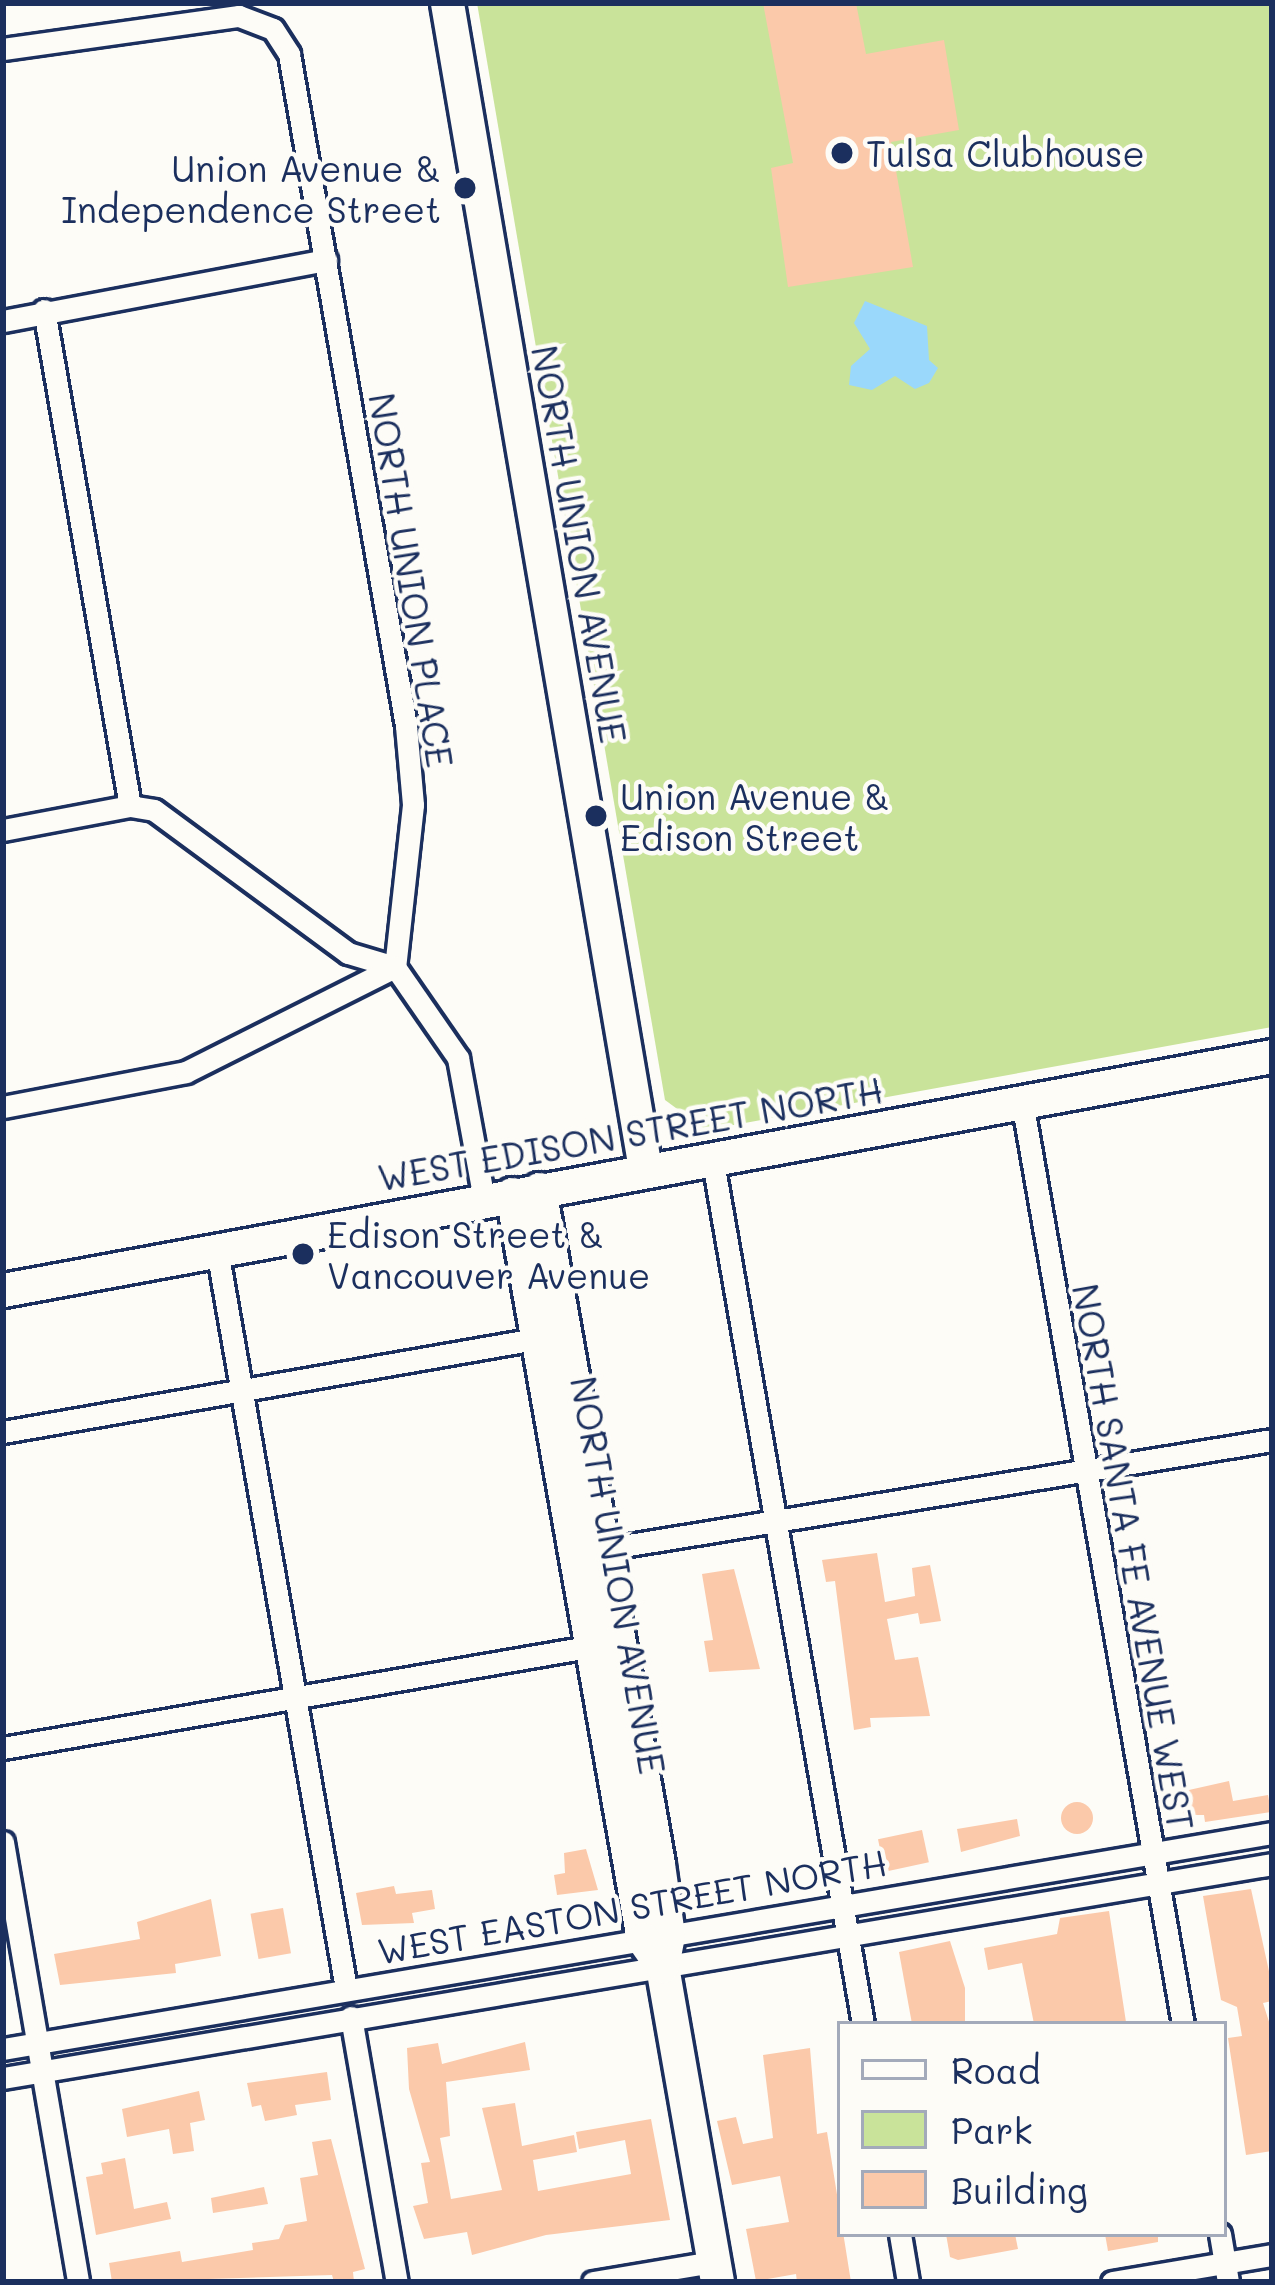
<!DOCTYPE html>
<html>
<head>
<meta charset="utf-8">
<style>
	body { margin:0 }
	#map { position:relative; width:1275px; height:2285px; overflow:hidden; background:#fdfcf7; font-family:Mali,sans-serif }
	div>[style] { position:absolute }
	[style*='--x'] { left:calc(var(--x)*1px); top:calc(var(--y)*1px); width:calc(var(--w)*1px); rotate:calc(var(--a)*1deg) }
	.green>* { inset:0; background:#c9e39a }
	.water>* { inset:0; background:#9ad8fb }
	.building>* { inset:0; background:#fbc9aa; transform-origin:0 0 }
	.round { border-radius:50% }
	.roads { filter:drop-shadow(3px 0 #1b2f5e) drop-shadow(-3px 0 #1b2f5e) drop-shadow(0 3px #1b2f5e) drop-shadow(0 -3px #1b2f5e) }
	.street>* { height:21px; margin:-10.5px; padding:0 10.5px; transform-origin:10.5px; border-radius:10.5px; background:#fdfcf7 }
	.secondary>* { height:33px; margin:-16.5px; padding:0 16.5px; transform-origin:16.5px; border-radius:16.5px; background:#fdfcf7 }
	.dots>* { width:33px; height:33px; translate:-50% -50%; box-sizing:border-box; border:6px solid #fdfcf7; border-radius:50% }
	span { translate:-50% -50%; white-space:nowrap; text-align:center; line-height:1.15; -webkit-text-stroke:9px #fdfcf7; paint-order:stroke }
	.poi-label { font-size:36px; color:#1b2f5e }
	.left { translate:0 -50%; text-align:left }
	.right { translate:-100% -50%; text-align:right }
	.street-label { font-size:36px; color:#1b2f5e }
	.frame { position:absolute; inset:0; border:6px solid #1b2f5e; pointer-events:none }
	.legend { position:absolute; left:837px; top:2021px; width:390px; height:216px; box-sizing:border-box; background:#fdfcf7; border:3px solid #a3aaba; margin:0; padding:15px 21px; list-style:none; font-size:36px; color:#1b2f5e }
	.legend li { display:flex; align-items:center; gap:24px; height:60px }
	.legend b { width:60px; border:3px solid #a3aaba }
</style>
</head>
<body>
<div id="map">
	<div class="green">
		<i style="clip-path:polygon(477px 3px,1272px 3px,1272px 1027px,706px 1130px,665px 1100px)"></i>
	</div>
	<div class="water">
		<i style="clip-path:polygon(865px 301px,927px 326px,929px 360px,938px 368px,929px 383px,915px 389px,895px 376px,872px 390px,849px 385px,851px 366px,870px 349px,854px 323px)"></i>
	</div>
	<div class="building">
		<i style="clip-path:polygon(763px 3px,856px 3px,866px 54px,944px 40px,959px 130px,891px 142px,913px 267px,788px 287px,771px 168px,793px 163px)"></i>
		<i style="clip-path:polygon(877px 1553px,885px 1602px,915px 1596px,912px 1568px,930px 1565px,941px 1621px,920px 1624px,918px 1613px,887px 1619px,895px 1660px,918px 1657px,930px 1716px,870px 1718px,871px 1727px,854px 1730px,835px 1581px,826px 1582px,822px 1560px)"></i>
		<i style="clip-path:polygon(734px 1569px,760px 1669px,709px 1672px,704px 1641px,713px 1640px,702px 1574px)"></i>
		<i style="clip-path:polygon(1229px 1781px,1233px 1801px,1268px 1795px,1271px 1812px,1205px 1822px,1204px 1815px,1184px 1815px,1180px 1792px)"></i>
		<i class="round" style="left:1061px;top:1802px;width:32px;height:32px"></i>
		<i style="clip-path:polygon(1017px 1819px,1020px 1836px,961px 1852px,957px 1829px)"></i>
		<i style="left:922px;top:1830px;width:33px;height:45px;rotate:78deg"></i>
		<i style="clip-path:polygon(586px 1849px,598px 1890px,557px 1895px,554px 1875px,565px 1873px,564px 1853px)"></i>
		<i style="clip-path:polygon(394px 1886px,396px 1894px,432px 1890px,435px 1909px,412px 1913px,414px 1923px,362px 1925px,356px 1893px)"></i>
		<i style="clip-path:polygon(1251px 1889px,1272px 1985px,1272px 2001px,1263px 2003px,1272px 2031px,1272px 2151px,1246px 2155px,1228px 2038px,1242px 2036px,1237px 2007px,1221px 2000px,1203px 1896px)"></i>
		<i style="clip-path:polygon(211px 1899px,221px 1956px,175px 1964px,176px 1973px,60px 1985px,54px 1954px,140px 1939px,137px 1922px)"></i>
		<i style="left:283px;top:1908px;width:46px;height:33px;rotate:80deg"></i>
		<i style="clip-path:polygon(1109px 1911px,1126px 2022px,1034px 2024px,1022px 1963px,988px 1970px,984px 1948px,1057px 1934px,1060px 1918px)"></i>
		<i style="clip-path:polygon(950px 1941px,965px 1988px,965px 2024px,912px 2024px,899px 1952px)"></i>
		<i style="clip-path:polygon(525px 2042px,530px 2070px,446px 2082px,450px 2136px,440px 2138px,451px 2199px,502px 2190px,482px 2108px,515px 2103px,522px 2146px,574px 2135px,577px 2152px,533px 2160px,538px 2191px,631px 2174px,625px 2140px,579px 2149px,576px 2132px,651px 2119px,670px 2220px,546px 2235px,472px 2255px,467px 2232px,424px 2239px,413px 2206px,428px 2203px,421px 2163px,430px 2162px,409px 2089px,407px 2048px,438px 2043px,442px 2064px)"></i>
		<i style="clip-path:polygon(810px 2048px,817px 2134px,827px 2132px,851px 2282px,797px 2282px,796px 2274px,756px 2281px,746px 2229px,789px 2222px,780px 2176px,732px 2185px,717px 2121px,736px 2117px,743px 2144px,773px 2138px,763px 2055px)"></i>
		<i style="clip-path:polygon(327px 2072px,331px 2100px,295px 2105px,297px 2115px,265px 2121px,261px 2105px,252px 2107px,247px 2083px)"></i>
		<i style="clip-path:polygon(199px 2091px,205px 2120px,190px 2123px,194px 2151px,173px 2154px,169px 2129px,127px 2137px,122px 2109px)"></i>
		<i style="clip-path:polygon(331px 2139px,365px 2269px,353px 2272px,354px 2282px,334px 2282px,332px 2275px,112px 2282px,109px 2263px,180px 2251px,182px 2262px,253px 2250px,252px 2243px,279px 2239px,285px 2225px,307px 2221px,300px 2178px,318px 2175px,312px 2142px)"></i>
		<i style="clip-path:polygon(125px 2158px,134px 2209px,167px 2202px,171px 2219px,96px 2235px,86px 2177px,103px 2174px,101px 2163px)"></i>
		<i style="clip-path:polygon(264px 2187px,268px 2204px,213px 2213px,211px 2198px)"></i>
		<i style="clip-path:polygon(946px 2234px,1015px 2234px,1018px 2249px,958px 2260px,950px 2257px)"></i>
		<i style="clip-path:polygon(1105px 2234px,1158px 2234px,1158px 2242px,1108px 2251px)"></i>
	</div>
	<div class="roads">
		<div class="street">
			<i style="--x:3;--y:49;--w:238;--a:-8"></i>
			<i style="--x:239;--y:16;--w:36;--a:21"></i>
			<i style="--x:273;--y:29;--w:30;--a:57"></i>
			<i style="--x:289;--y:54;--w:682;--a:80.12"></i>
			<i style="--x:406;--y:726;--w:79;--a:84.9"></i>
			<i style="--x:413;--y:805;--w:163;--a:96.3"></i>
			<i style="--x:395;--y:967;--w:111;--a:55.3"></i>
			<i style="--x:458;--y:1058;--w:143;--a:79.6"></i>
			<i style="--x:44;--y:310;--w:503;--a:80.16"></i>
			<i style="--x:3;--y:321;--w:329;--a:-10.7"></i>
			<i style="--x:3;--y:830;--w:129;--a:-10.7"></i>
			<i style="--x:130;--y:806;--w:24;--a:9"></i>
			<i style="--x:154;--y:810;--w:241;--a:36.4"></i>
			<i style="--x:348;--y:953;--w:49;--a:16.6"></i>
			<i style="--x:1022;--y:1101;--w:937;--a:80.11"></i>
			<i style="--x:3;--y:1107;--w:186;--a:-10.8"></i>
			<i style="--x:186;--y:1072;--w:234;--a:-26.7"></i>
			<i style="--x:712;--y:1156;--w:881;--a:80.13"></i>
			<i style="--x:217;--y:1250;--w:749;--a:80.09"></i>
			<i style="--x:3;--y:1432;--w:552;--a:-9.91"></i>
			<i style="--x:592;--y:1551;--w:689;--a:-9.27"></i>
			<i style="--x:3;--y:1748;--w:605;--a:-9.8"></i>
			<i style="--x:3;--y:1842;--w:446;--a:80.3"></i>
			<i style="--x:351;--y:2017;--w:269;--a:80.2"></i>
			<i style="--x:3;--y:2049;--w:1287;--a:-9.66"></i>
			<i style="--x:3;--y:2078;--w:1287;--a:-9.57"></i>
			<i style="--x:900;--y:2234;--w:49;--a:80.5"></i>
			<i style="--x:1220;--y:2234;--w:49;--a:80.5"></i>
			<i style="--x:593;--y:2282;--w:122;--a:-9.5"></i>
			<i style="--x:1112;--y:2282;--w:162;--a:-9.6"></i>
		</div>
		<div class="secondary">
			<i style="--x:447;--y:3;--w:1183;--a:80.36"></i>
			<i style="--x:539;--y:1189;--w:685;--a:80"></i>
			<i style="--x:658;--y:1864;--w:72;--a:82"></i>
			<i style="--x:668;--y:1935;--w:32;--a:101"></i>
			<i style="--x:662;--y:1966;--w:321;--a:80.1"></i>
			<i style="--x:512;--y:1194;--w:756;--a:80.03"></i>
			<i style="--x:643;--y:1939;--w:33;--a:55"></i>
			<i style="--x:3;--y:1290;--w:1290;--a:-10.45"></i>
		</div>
	</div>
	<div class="dots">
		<i style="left:842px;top:153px;background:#1b2f5e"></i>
		<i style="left:465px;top:188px;background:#1b2f5e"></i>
		<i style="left:596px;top:816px;background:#1b2f5e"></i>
		<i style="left:303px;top:1254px;background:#1b2f5e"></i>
	</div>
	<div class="poi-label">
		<span class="left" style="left:866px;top:153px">Tulsa Clubhouse</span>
		<span class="right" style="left:441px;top:188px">Union Avenue &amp;<br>Independence Street</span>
		<span class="left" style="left:620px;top:816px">Union Avenue &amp;<br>Edison Street</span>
		<span class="left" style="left:327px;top:1254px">Edison Street &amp;<br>Vancouver Avenue</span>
	</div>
	<div class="street-label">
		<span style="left:580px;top:544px;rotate:80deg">NORTH UNION AVENUE</span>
		<span style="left:412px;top:580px;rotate:81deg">NORTH UNION PLACE</span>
		<span style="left:630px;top:1133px;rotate:-10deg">WEST EDISON STREET NORTH</span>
		<span style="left:1134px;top:1557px;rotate:80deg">NORTH SANTA FE AVENUE WEST</span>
		<span style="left:619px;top:1575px;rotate:80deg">NORTH UNION AVENUE</span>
		<span style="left:632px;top:1906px;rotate:-10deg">WEST EASTON STREET NORTH</span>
	</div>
	<div class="frame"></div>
	<ul class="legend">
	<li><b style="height:15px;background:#fdfcf7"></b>Road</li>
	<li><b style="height:33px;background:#c9e39a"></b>Park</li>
	<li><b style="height:33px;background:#fbc9aa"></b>Building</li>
	</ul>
</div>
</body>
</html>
